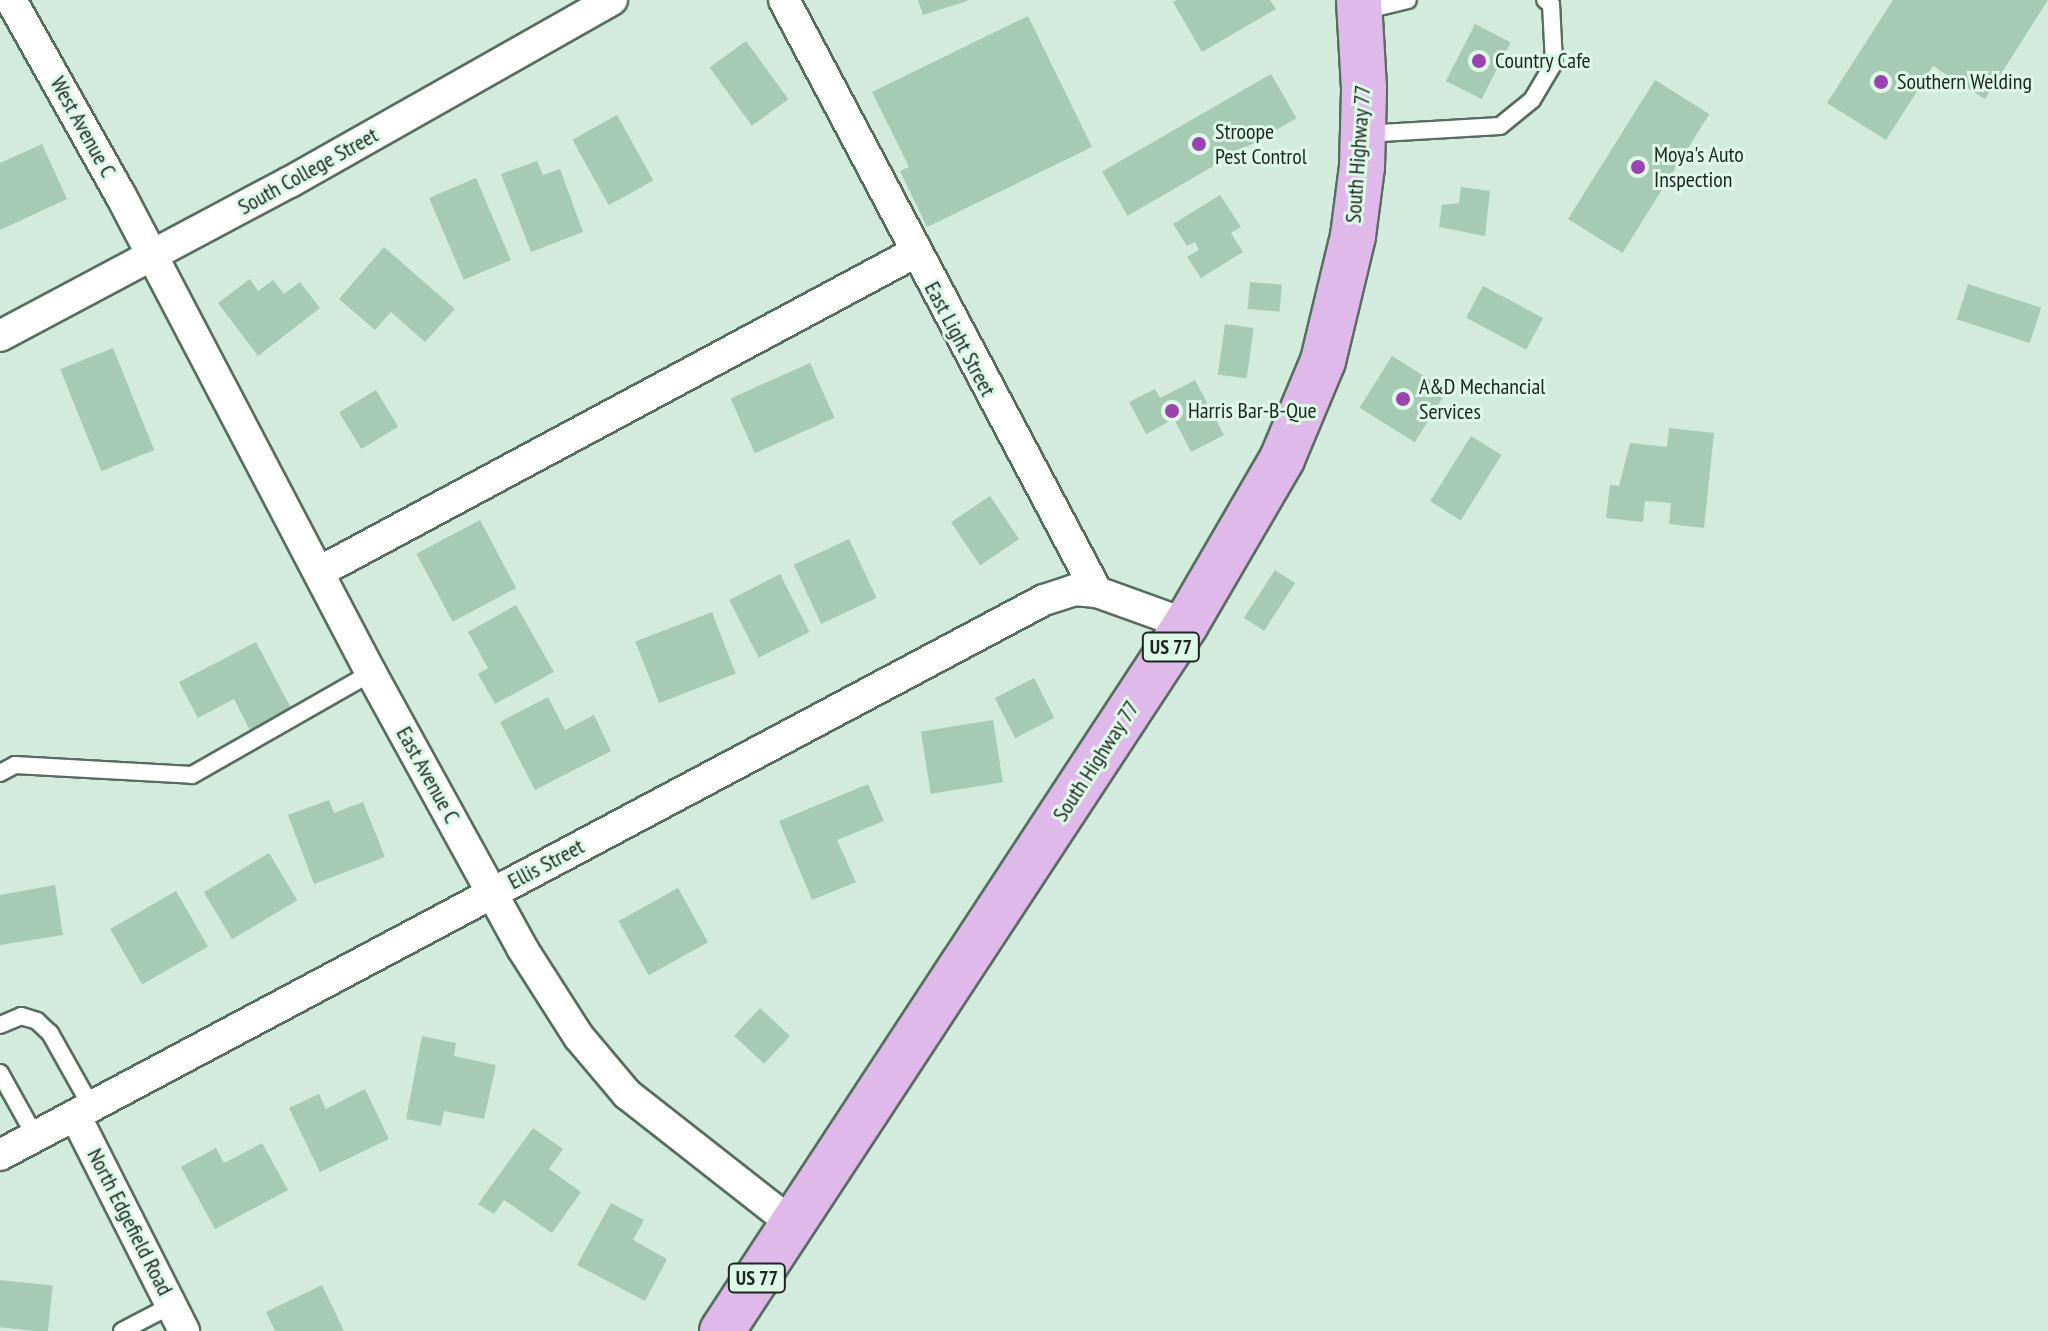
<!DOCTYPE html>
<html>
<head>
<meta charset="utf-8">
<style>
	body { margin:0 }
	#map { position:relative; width:2048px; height:1331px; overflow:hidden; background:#d2ebdc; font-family:"PT Sans Narrow",sans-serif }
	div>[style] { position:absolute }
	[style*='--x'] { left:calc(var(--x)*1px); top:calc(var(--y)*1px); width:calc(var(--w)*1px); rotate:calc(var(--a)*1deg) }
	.building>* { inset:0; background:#a7cab5; transform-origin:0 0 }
	.roads { filter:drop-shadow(2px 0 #576d60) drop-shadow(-2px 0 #576d60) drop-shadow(0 2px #576d60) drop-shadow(0 -2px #576d60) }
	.lane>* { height:16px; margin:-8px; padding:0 8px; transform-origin:8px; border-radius:8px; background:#fff }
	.street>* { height:30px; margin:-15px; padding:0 15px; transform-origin:15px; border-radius:15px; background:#fff }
	.primary>* { height:44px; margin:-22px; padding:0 22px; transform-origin:22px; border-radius:22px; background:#dfb9e9 }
	.dots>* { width:22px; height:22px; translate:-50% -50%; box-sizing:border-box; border:4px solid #dff9e9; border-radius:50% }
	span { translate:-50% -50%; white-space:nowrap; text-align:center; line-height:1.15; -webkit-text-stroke:6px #dff9e9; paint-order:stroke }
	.shield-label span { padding:2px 6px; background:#dff9e9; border:2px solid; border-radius:6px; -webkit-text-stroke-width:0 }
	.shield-label { font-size:20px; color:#1d2621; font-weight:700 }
	.poi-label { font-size:22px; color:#1d2621 }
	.left { translate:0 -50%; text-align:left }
	.street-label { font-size:22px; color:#1d2621 }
</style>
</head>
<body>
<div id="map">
	<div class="building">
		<i style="clip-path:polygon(918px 0,967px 0,967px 1px,923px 15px)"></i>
		<i style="clip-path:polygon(1177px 0,1270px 0,1276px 9px,1202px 52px,1173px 2px)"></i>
		<i style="clip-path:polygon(1893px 0,2048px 0,1985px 99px,1933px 66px,1886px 140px,1827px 103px)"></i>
		<i style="clip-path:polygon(1028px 16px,1092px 147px,927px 227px,900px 171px,909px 167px,872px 92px)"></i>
		<i style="left:1475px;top:24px;width:40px;height:64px;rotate:27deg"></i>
		<i style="left:746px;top:41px;width:72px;height:45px;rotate:54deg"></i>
		<i style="left:1271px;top:74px;width:51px;height:195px;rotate:60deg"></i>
		<i style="left:1655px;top:80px;width:64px;height:164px;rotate:32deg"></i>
		<i style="left:617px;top:115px;width:75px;height:51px;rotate:61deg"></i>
		<i style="clip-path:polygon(42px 144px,67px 199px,0 230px,0 163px)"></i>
		<i style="clip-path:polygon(537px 161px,543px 175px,560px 169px,583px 232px,531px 252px,501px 174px)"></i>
		<i style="left:476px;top:178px;width:89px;height:51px;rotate:67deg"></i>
		<i style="clip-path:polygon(1461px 187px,1490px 191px,1485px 236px,1439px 227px,1442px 205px,1459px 203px)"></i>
		<i style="clip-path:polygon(1220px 195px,1241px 227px,1231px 233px,1243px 252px,1201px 278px,1187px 257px,1199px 250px,1195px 242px,1187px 246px,1173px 224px)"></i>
		<i style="clip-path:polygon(384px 247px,455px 309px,425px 342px,391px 312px,375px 330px,339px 299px)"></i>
		<i style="clip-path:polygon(250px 279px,258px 291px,273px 280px,284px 294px,300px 282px,320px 308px,258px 356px,218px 303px)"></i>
		<i style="left:1250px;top:282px;width:32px;height:27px;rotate:5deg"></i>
		<i style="left:1968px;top:284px;width:77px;height:37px;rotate:18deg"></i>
		<i style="left:1483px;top:286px;width:68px;height:36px;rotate:28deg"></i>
		<i style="left:1225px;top:324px;width:29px;height:51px;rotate:8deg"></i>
		<i style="left:113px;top:348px;width:110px;height:57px;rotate:68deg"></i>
		<i style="left:1392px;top:356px;width:65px;height:61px;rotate:32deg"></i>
		<i style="left:810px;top:363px;width:60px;height:87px;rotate:66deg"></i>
		<i style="clip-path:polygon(1195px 380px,1224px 435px,1191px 452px,1174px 419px,1146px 434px,1129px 402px,1155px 389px,1160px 398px)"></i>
		<i style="left:376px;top:390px;width:43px;height:43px;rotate:59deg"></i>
		<i style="clip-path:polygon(1669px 428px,1714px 433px,1704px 528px,1669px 524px,1671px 503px,1645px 501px,1643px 522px,1606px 518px,1610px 485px,1619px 486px,1630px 443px,1667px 447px)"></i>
		<i style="left:1471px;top:436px;width:36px;height:77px;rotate:32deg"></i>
		<i style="left:990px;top:496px;width:52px;height:47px;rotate:56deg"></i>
		<i style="left:480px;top:520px;width:77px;height:72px;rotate:62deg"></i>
		<i style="left:849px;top:539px;width:65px;height:61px;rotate:65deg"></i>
		<i style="left:1275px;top:570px;width:24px;height:57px;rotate:33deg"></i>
		<i style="left:780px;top:574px;width:65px;height:57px;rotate:63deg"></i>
		<i style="clip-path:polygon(516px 605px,554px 672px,495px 704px,478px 674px,488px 668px,468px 632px)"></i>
		<i style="left:712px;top:612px;width:66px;height:82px;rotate:69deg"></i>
		<i style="clip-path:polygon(256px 642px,292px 710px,250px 731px,234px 699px,198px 718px,179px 682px)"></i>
		<i style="left:1034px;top:678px;width:45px;height:44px;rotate:63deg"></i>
		<i style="clip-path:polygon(548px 697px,565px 730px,594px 715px,611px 751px,535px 790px,500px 722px)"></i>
		<i style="left:993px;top:720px;width:63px;height:73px;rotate:81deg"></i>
		<i style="clip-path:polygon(868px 784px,884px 821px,837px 840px,856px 882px,812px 900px,779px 821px)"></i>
		<i style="clip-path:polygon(329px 800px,334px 813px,363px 802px,385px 857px,314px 884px,288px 815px)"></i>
		<i style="left:269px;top:853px;width:55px;height:76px;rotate:59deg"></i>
		<i style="clip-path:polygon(55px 885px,63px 935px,0 945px,0 895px)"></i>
		<i style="left:678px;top:888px;width:62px;height:68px;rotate:61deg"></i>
		<i style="left:176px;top:891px;width:64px;height:76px;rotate:60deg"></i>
		<i style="left:760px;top:1008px;width:41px;height:38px;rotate:43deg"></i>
		<i style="clip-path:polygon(422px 1036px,456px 1043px,454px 1056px,496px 1065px,484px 1119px,444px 1111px,441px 1126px,406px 1119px)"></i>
		<i style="clip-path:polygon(365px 1089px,389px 1139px,320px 1172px,289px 1108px,319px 1094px,326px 1109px)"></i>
		<i style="clip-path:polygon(533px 1128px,563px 1149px,549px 1169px,581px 1192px,552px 1233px,504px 1200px,494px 1214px,478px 1204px)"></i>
		<i style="clip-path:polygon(262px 1143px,288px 1190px,215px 1229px,181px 1167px,216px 1148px,224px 1163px)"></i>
		<i style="clip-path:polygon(611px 1203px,644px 1220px,633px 1240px,667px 1259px,645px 1301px,577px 1265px)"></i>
		<i style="left:0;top:1280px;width:53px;height:47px;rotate:6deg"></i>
		<i style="clip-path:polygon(322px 1285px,344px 1331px,275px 1331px,266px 1312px)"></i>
	</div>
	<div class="roads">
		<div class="lane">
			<i style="--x:1362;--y:11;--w:47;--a:-13.4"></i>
			<i style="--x:1364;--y:134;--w:136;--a:-3.4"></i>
			<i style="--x:1500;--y:126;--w:41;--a:-39.1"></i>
			<i style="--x:1532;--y:100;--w:43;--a:-59.3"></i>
			<i style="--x:1554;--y:63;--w:59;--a:-92.9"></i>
			<i style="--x:1551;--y:4;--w:7;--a:-146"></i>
			<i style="--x:0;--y:773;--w:17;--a:-28"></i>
			<i style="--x:15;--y:765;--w:177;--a:3.2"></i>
			<i style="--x:192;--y:775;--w:206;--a:-29.7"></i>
			<i style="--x:0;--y:1025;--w:23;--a:-23"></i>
			<i style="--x:21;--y:1016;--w:17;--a:17"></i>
			<i style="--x:37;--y:1021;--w:18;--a:43"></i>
			<i style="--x:50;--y:1033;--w:84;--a:60.7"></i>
			<i style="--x:0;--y:1073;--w:72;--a:60.9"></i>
			<i style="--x:122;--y:1331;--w:56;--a:-27.5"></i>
		</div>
		<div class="street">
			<i style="--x:11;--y:0;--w:223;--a:60.7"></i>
			<i style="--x:120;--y:194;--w:541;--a:62.35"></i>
			<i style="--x:371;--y:673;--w:314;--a:61.2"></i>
			<i style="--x:522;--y:948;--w:106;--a:57.4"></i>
			<i style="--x:579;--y:1037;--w:75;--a:49.9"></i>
			<i style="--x:627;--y:1094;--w:211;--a:38.1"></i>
			<i style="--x:784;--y:0;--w:670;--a:62.13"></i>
			<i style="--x:1097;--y:592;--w:95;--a:19.8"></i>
			<i style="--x:0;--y:336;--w:328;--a:-28"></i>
			<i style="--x:290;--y:182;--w:370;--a:-29.5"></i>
			<i style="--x:319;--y:572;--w:675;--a:-28.2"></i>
			<i style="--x:75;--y:1115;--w:242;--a:63.2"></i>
			<i style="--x:0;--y:1155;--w:1182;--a:-28"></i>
			<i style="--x:1044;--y:600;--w:32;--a:-18"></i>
			<i style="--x:1074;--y:590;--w:23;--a:5"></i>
		</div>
		<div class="primary">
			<i style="--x:722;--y:1331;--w:846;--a:-56.72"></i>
			<i style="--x:1186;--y:624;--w:191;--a:-59.8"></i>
			<i style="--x:1282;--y:459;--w:106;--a:-67.3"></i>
			<i style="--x:1323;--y:361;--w:129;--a:-76.5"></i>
			<i style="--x:1353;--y:236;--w:70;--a:-82.6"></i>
			<i style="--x:1362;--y:167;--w:79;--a:-88.5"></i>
			<i style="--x:1364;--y:88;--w:88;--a:-93.3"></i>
		</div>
	</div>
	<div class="dots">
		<i style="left:1479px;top:61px;background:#9b44b1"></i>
		<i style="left:1881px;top:82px;background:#9b44b1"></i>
		<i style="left:1199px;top:144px;background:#9b44b1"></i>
		<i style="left:1638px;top:167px;background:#9b44b1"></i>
		<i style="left:1403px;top:399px;background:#9b44b1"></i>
		<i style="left:1172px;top:411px;background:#9b44b1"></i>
	</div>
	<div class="shield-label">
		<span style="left:1171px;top:647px">US 77</span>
		<span style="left:757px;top:1278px">US 77</span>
	</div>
	<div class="poi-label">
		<span class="left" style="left:1495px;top:61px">Country Cafe</span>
		<span class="left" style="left:1897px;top:82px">Southern Welding</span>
		<span class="left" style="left:1215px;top:144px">Stroope<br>Pest Control</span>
		<span class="left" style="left:1654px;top:167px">Moya's Auto<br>Inspection</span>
		<span class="left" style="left:1419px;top:399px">A&amp;D Mechancial<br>Services</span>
		<span class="left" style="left:1188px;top:411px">Harris Bar-B-Que</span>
	</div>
	<div class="street-label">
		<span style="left:83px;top:127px;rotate:61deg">West Avenue C</span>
		<span style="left:1358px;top:154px;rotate:-86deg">South Highway 77</span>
		<span style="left:308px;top:171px;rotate:-29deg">South College Street</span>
		<span style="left:960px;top:339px;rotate:62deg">East Light Street</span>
		<span style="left:1096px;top:761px;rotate:-57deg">South Highway 77</span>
		<span style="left:428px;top:775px;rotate:61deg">East Avenue C</span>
		<span style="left:546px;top:864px;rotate:-28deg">Ellis Street</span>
		<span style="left:130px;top:1222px;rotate:63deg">North Edgefield Road</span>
	</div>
</div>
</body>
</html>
